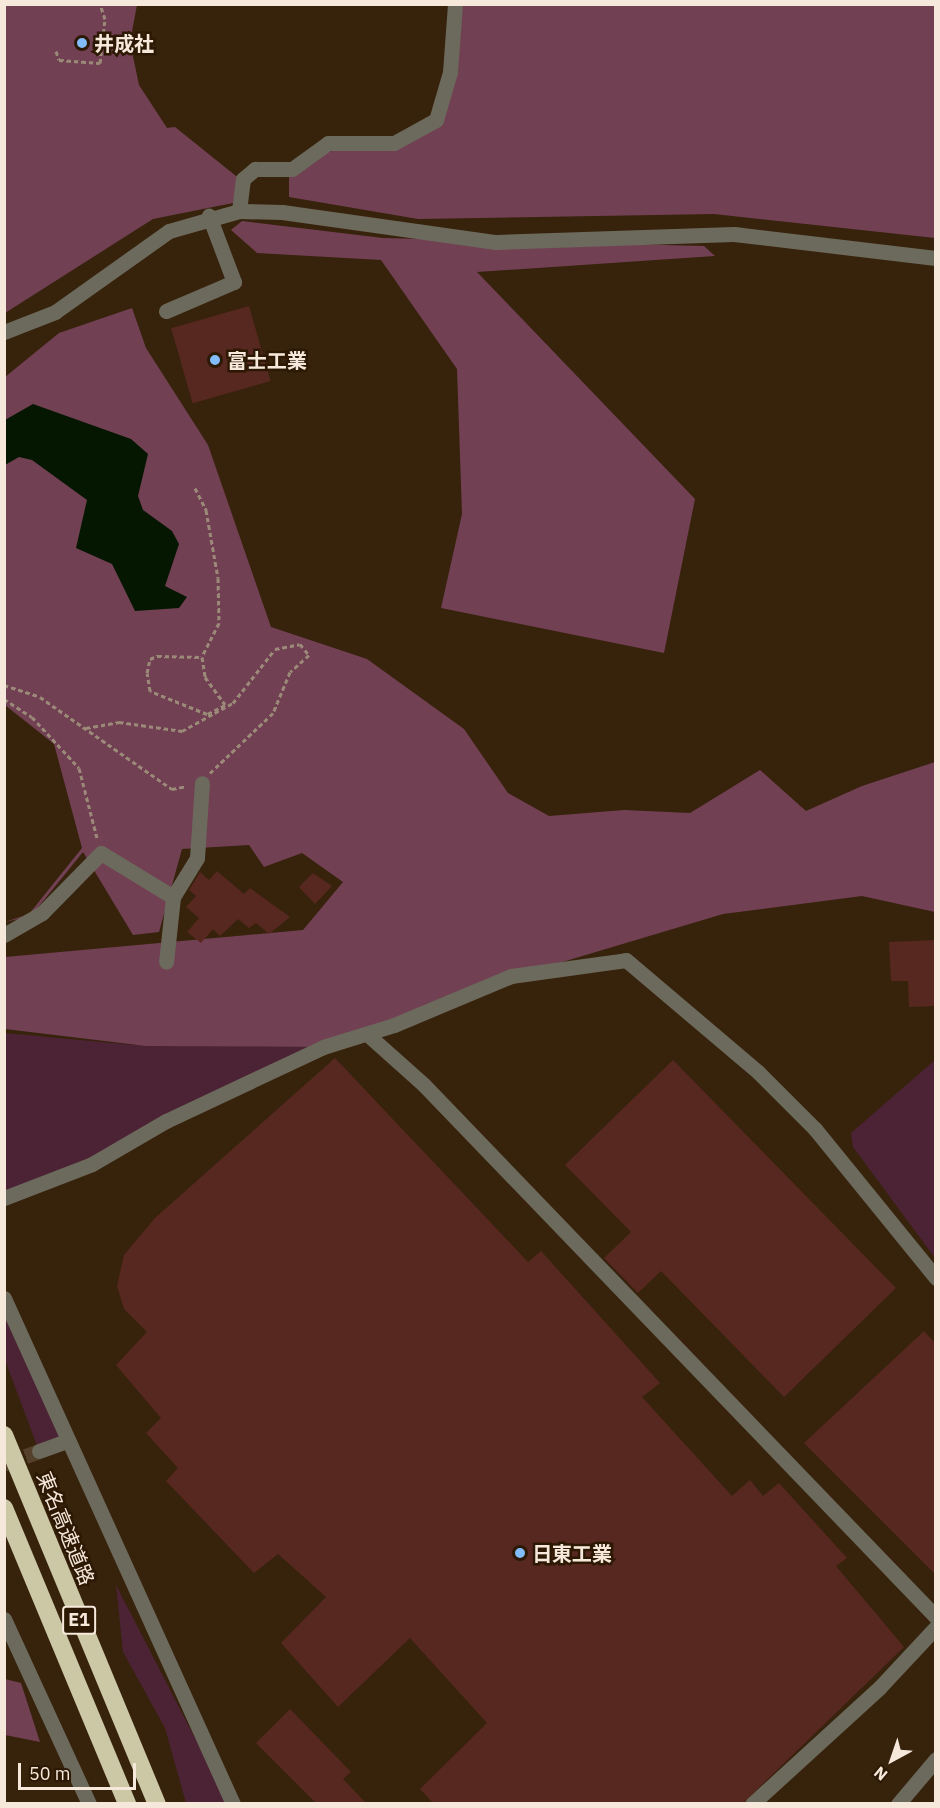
<!DOCTYPE html>
<html>
<head>
<meta charset="utf-8">
<style>
	body { margin:0 }
	#map { position:relative; width:940px; height:1808px; overflow:hidden; background:#37220c; font-family:"IBM Plex Sans","Noto Sans JP",sans-serif }
	div>[style] { position:absolute }
	[style*='--x'] { left:calc(var(--x)*1px); top:calc(var(--y)*1px); width:calc(var(--w)*1px); rotate:calc(var(--a)*1deg) }
	.green>* { inset:0; background:#4c2334 }
	.forest>* { inset:0; background:#714053 }
	.water>* { inset:0; background:#051700 }
	.building>* { inset:0; background:#572820; transform-origin:0 0 }
	.minor-tunnel>* { height:15px; margin-top:-7.5px; transform-origin:0; background:repeating-linear-gradient(90deg,#54402b 0 15px,transparent 0 23px) }
	.path>* { height:3px; margin-top:-1.5px; transform-origin:0; background:repeating-linear-gradient(90deg,#9c8a79 0 4.5px,transparent 0 7.5px) }
	.minor>* { height:15px; margin:-7.5px; padding:0 7.5px; transform-origin:7.5px; border-radius:7.5px; background:#6c6a5c }
	.highway>* { height:18px; margin:-9px; padding:0 9px; transform-origin:9px; border-radius:9px; background:#ccc7a4 }
	.dots>* { width:16px; height:16px; translate:-50% -50%; box-sizing:border-box; border:3px solid #2d1903; border-radius:50% }
	span { translate:-50% -50%; white-space:nowrap; text-align:center; line-height:1.15; -webkit-text-stroke:5px #2d1903; paint-order:stroke }
	.shield-label span { padding:2px 4px; background:#2d1903; border:2px solid; border-radius:4px; -webkit-text-stroke-width:0 }
	.shield-label { font-size:18px; color:#f6e8db; font-weight:700 }
	.poi-label { font-size:20px; color:#f6e8db; font-weight:700 }
	.left { translate:0 -50%; text-align:left }
	.street-label { font-size:20px; color:#f6e8db }
	.frame { position:absolute; inset:0; border:6px solid #f6e8db; pointer-events:none }
	.north { position:absolute; left:862px; top:1730px; width:60px; height:60px; -webkit-text-stroke:4px #2d1903; paint-order:stroke; rotate:220deg; font-size:16px; font-weight:700; line-height:24px; text-align:center; color:#f6e8db }
	.north::after { content:''; display:block; margin:auto; width:21px; height:27px; background:#f6e8db; clip-path:polygon(50% 0,100% 100%,50% 72%,0 100%) }
	.scale { position:absolute; left:18px; top:1763px; width:118px; height:27px; box-sizing:border-box; border:3px solid #f6e8db; border-top:0; padding-left:8px; font-size:18px; line-height:21px; white-space:nowrap; color:#f6e8db; -webkit-text-stroke:4px #2d1903; paint-order:stroke }
</style>
</head>
<body>
<div id="map">
	<div class="green">
		<i style="clip-path:polygon(5px 1033px,134px 1045px,323px 1047px,16px 1194px,5px 1194px)"></i>
		<i style="clip-path:polygon(935px 1060px,935px 1258px,853px 1147px,851px 1133px)"></i>
		<i style="clip-path:polygon(4px 1295px,66px 1441px,39px 1451px,5px 1360px)"></i>
		<i style="clip-path:polygon(116px 1585px,198px 1744px,242px 1803px,186px 1803px,165px 1728px,123px 1652px)"></i>
	</div>
	<div class="forest">
		<i style="clip-path:polygon(5px 5px,137px 5px,130px 42px,139px 85px,167px 128px,175px 127px,241px 180px,233px 203px,153px 219px,5px 313px)"></i>
		<i style="clip-path:polygon(456px 5px,935px 5px,935px 238px,714px 214px,418px 219px,289px 197px,289px 169px,314px 154px,405px 139px,440px 119px)"></i>
		<i style="clip-path:polygon(242px 221px,383px 238px,704px 246px,715px 256px,477px 272px,695px 499px,664px 653px,441px 608px,462px 514px,457px 369px,381px 260px,257px 253px,231px 230px)"></i>
		<i style="clip-path:polygon(132px 308px,146px 348px,208px 445px,271px 627px,367px 659px,464px 729px,508px 793px,549px 816px,624px 810px,690px 813px,760px 770px,806px 811px,862px 786px,935px 762px,935px 912px,862px 896px,723px 914px,492px 983px,323px 1047px,146px 1046px,5px 1029px,5px 957px,303px 930px,343px 882px,302px 853px,264px 867px,249px 845px,182px 849px,159px 932px,133px 935px,83px 852px,31px 916px,5px 922px,29px 914px,82px 848px,54px 744px,5px 705px,5px 377px,59px 333px)"></i>
		<i style="clip-path:polygon(5px 1679px,21px 1683px,40px 1742px,5px 1735px)"></i>
	</div>
	<div class="water">
		<i style="clip-path:polygon(33px 404px,131px 439px,148px 454px,138px 496px,143px 510px,172px 531px,179px 544px,165px 586px,187px 597px,179px 608px,135px 611px,112px 564px,76px 548px,87px 500px,32px 460px,19px 457px,5px 465px,5px 420px)"></i>
	</div>
	<div class="building">
		<i style="left:249px;top:306px;width:78px;height:81px;rotate:74deg"></i>
		<i style="clip-path:polygon(217px 871px,244px 894px,250px 888px,290px 917px,269px 934px,256px 923px,249px 928px,238px 919px,220px 936px,213px 929px,201px 943px,187px 932px,199px 918px,186px 907px,196px 896px,189px 890px,200px 872px,209px 880px)"></i>
		<i style="clip-path:polygon(313px 873px,332px 886px,315px 904px,299px 887px)"></i>
		<i style="clip-path:polygon(936px 940px,936px 1006px,909px 1007px,908px 981px,891px 981px,889px 942px)"></i>
		<i style="clip-path:polygon(335px 1058px,528px 1262px,541px 1251px,660px 1383px,642px 1397px,732px 1496px,750px 1480px,763px 1496px,779px 1483px,847px 1558px,836px 1566px,904px 1647px,743px 1803px,433px 1803px,420px 1789px,487px 1723px,410px 1638px,338px 1707px,281px 1643px,326px 1597px,278px 1554px,254px 1573px,166px 1481px,178px 1468px,146px 1433px,161px 1418px,116px 1365px,147px 1332px,124px 1309px,117px 1286px,124px 1255px,155px 1218px)"></i>
		<i style="clip-path:polygon(673px 1060px,896px 1288px,784px 1397px,661px 1271px,638px 1293px,604px 1258px,631px 1232px,565px 1165px)"></i>
		<i style="clip-path:polygon(924px 1331px,936px 1344px,936px 1575px,804px 1443px)"></i>
		<i style="clip-path:polygon(290px 1709px,351px 1772px,343px 1779px,366px 1803px,316px 1803px,256px 1743px)"></i>
	</div>
	<div class="minor-tunnel">
		<i style="--x:4;--y:1464;--w:37;--a:-20"></i>
	</div>
	<div class="path">
		<i style="--x:56;--y:51;--w:9;--a:72"></i>
		<i style="--x:59;--y:60;--w:41;--a:4.2"></i>
		<i style="--x:100;--y:63;--w:44;--a:-83.5"></i>
		<i style="--x:105;--y:19;--w:16;--a:-108"></i>
		<i style="--x:195;--y:488;--w:25;--a:63"></i>
		<i style="--x:206;--y:510;--w:69;--a:80"></i>
		<i style="--x:218;--y:578;--w:45;--a:88.7"></i>
		<i style="--x:219;--y:623;--w:38;--a:117"></i>
		<i style="--x:157;--y:656;--w:45;--a:1.3"></i>
		<i style="--x:202;--y:657;--w:20;--a:81"></i>
		<i style="--x:205;--y:677;--w:34;--a:54"></i>
		<i style="--x:225;--y:705;--w:20;--a:153"></i>
		<i style="--x:207;--y:714;--w:61;--a:-158"></i>
		<i style="--x:150;--y:691;--w:18;--a:-99"></i>
		<i style="--x:147;--y:673;--w:14;--a:-78"></i>
		<i style="--x:150;--y:659;--w:8;--a:-23"></i>
		<i style="--x:4;--y:685;--w:38;--a:18"></i>
		<i style="--x:40;--y:697;--w:161;--a:34.9"></i>
		<i style="--x:172;--y:789;--w:15;--a:-11"></i>
		<i style="--x:4;--y:699;--w:33;--a:33"></i>
		<i style="--x:32;--y:717;--w:69;--a:47.3"></i>
		<i style="--x:79;--y:768;--w:72;--a:75.6"></i>
		<i style="--x:86;--y:728;--w:34;--a:-10"></i>
		<i style="--x:119;--y:722;--w:64;--a:8.1"></i>
		<i style="--x:182;--y:731;--w:58;--a:-28.8"></i>
		<i style="--x:233;--y:703;--w:68;--a:-52.1"></i>
		<i style="--x:275;--y:649;--w:25;--a:-11"></i>
		<i style="--x:300;--y:644;--w:14;--a:51"></i>
		<i style="--x:309;--y:655;--w:25;--a:138"></i>
		<i style="--x:290;--y:672;--w:44;--a:112.5"></i>
		<i style="--x:273;--y:713;--w:87;--a:136.4"></i>
	</div>
	<div class="minor">
		<i style="--x:239;--y:211;--w:32;--a:-83"></i>
		<i style="--x:243;--y:179;--w:16;--a:-40"></i>
		<i style="--x:255;--y:169;--w:37;--a:0"></i>
		<i style="--x:292;--y:169;--w:44;--a:-35.8"></i>
		<i style="--x:328;--y:143;--w:66;--a:0"></i>
		<i style="--x:394;--y:143;--w:48;--a:-28.7"></i>
		<i style="--x:436;--y:120;--w:50;--a:-73.7"></i>
		<i style="--x:450;--y:72;--w:68;--a:-85.8"></i>
		<i style="--x:166;--y:311;--w:74;--a:-23.1"></i>
		<i style="--x:234;--y:282;--w:71;--a:-110.7"></i>
		<i style="--x:4;--y:332;--w:55;--a:-21.4"></i>
		<i style="--x:55;--y:312;--w:140;--a:-35.4"></i>
		<i style="--x:169;--y:231;--w:73;--a:-15.9"></i>
		<i style="--x:239;--y:211;--w:43;--a:1.3"></i>
		<i style="--x:282;--y:212;--w:216;--a:8"></i>
		<i style="--x:496;--y:242;--w:238;--a:-1.9"></i>
		<i style="--x:734;--y:234;--w:203;--a:6.8"></i>
		<i style="--x:173;--y:897;--w:46;--a:-58.4"></i>
		<i style="--x:197;--y:858;--w:75;--a:-86.2"></i>
		<i style="--x:4;--y:935;--w:44;--a:-30.1"></i>
		<i style="--x:42;--y:913;--w:84;--a:-45.5"></i>
		<i style="--x:101;--y:853;--w:84;--a:31.4"></i>
		<i style="--x:173;--y:897;--w:65;--a:96.1"></i>
		<i style="--x:367;--y:1034;--w:76;--a:41.8"></i>
		<i style="--x:424;--y:1085;--w:738;--a:46.1"></i>
		<i style="--x:4;--y:1198;--w:94;--a:-21.1"></i>
		<i style="--x:92;--y:1164;--w:86;--a:-30.2"></i>
		<i style="--x:166;--y:1121;--w:174;--a:-25.2"></i>
		<i style="--x:323;--y:1047;--w:74;--a:-17.2"></i>
		<i style="--x:394;--y:1025;--w:127;--a:-22.7"></i>
		<i style="--x:511;--y:976;--w:116;--a:-7.9"></i>
		<i style="--x:626;--y:960;--w:173;--a:40.3"></i>
		<i style="--x:758;--y:1072;--w:81;--a:45"></i>
		<i style="--x:815;--y:1129;--w:192;--a:50.9"></i>
		<i style="--x:4;--y:1298;--w:555;--a:65.65"></i>
		<i style="--x:39;--y:1451;--w:29;--a:-20"></i>
		<i style="--x:4;--y:1619;--w:204;--a:65.3"></i>
		<i style="--x:752;--y:1804;--w:173;--a:-42.4"></i>
		<i style="--x:880;--y:1687;--w:82;--a:-47"></i>
		<i style="--x:898;--y:1804;--w:59;--a:-49.8"></i>
	</div>
	<div class="highway">
		<i style="--x:4;--y:1435;--w:399;--a:67.5"></i>
		<i style="--x:4;--y:1508;--w:321;--a:67.4"></i>
	</div>
	<div class="dots">
		<i style="left:82px;top:43px;background:#82bcfa"></i>
		<i style="left:215px;top:360px;background:#82bcfa"></i>
		<i style="left:520px;top:1553px;background:#82bcfa"></i>
	</div>
	<div class="shield-label">
		<span style="left:79px;top:1620px">E1</span>
	</div>
	<div class="poi-label">
		<span class="left" style="left:94px;top:43px">井成社</span>
		<span class="left" style="left:227px;top:360px">富士工業</span>
		<span class="left" style="left:532px;top:1553px">日東工業</span>
	</div>
	<div class="street-label">
		<span style="left:66px;top:1528px;rotate:68deg">東名高速道路</span>
	</div>
	<div class="frame"></div>
	<div class="north">N</div>
	<div class="scale">50 m</div>
</div>
</body>
</html>
